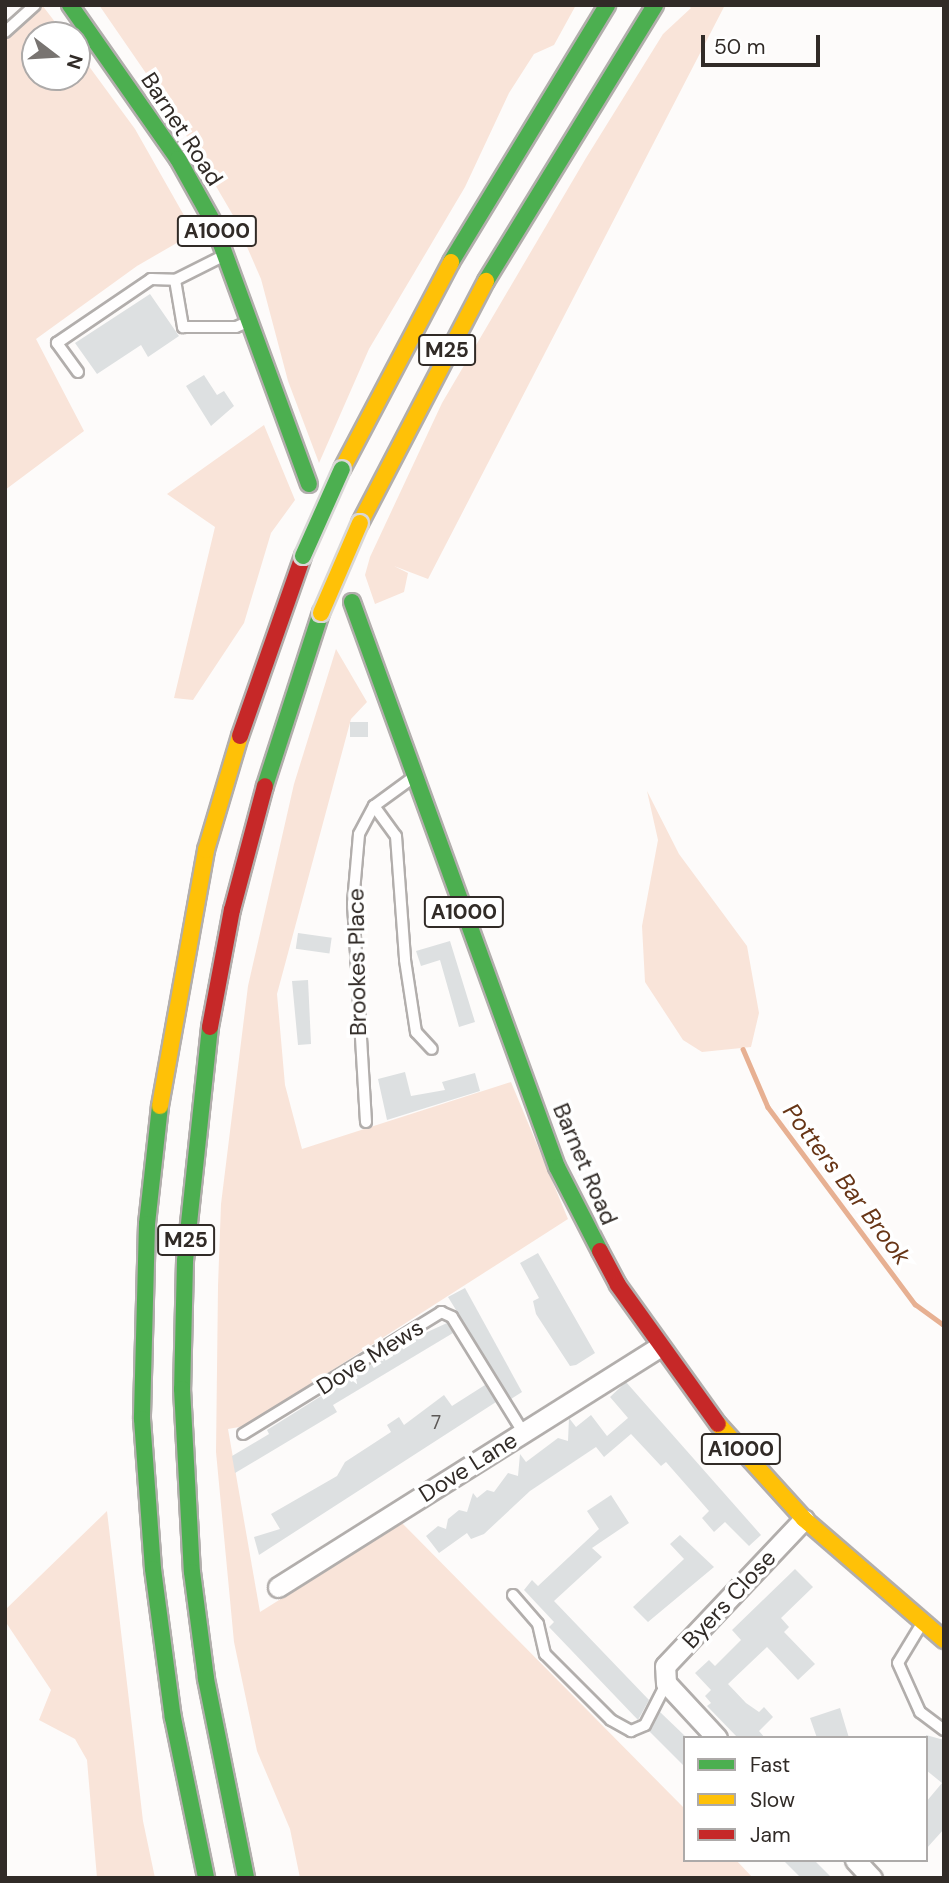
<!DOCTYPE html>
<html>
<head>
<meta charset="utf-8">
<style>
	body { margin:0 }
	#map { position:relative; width:949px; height:1883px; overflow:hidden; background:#fdfbfa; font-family:"DM Sans",sans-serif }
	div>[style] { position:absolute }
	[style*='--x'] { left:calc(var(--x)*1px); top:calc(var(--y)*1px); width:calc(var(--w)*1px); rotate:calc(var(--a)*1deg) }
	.green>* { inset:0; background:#f9e4d9 }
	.stream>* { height:4.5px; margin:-2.25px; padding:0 2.25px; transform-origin:2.25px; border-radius:2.25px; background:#e7b092 }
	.building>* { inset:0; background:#dde0e1; transform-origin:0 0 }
	.roads { filter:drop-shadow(2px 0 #b2aeac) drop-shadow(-2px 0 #b2aeac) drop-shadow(0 2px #b2aeac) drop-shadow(0 -2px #b2aeac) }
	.lane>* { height:10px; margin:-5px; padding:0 5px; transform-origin:5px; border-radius:5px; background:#fffefe }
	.street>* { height:19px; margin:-9.5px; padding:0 9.5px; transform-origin:9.5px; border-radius:9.5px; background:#fffefe }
	.fast>* { height:16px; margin:-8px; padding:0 8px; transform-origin:8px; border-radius:8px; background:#4caf50 }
	.slow>* { height:16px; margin:-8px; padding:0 8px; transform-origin:8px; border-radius:8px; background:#ffc107 }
	.jam>* { height:16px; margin:-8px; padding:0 8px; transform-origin:8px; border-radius:8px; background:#c62828 }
	.bridges { filter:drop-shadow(2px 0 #d9d7d6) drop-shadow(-2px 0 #d9d7d6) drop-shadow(0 2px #d9d7d6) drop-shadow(0 -2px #d9d7d6) }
	.fast-bridge>* { height:16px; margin:-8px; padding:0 8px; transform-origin:8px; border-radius:8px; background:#4caf50 }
	.slow-bridge>* { height:16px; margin:-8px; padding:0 8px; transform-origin:8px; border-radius:8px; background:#ffc107 }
	span { translate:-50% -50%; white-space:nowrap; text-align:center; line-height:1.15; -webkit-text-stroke:7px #fff; paint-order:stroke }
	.number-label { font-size:19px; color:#5c5856 }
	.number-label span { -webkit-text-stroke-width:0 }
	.shield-label span { padding:2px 5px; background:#fff; border:2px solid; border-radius:5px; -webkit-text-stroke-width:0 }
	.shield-label { font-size:21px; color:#312b27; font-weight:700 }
	.street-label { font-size:23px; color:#312b27 }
	.water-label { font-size:24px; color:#673516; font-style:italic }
	.frame { position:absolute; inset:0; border:7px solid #312b27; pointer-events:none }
	.legend { position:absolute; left:683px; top:1736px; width:245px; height:126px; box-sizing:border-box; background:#fff; border:2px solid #adaaa9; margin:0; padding:9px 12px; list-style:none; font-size:21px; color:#312b27 }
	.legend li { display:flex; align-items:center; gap:14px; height:35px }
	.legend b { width:35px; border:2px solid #adaaa9 }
	.north { position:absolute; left:21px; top:21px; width:70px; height:70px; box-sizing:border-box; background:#fff; border:2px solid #adaaa9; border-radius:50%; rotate:107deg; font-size:19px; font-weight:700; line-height:28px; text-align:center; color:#312b27 }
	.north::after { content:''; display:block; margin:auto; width:24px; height:32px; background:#787471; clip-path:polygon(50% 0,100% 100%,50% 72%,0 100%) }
	.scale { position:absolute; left:701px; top:35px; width:119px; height:32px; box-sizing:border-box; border:4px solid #312b27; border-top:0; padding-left:9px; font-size:21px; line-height:24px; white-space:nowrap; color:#312b27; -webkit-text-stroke:5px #fff; paint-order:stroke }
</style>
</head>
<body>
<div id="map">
	<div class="green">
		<i style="clip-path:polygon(42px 5px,65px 35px,35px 35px,35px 77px,77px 77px,77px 50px,135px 129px,194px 233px,137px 266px,36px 339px,84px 431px,5px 490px,5px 36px)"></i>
		<i style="clip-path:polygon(99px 5px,576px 5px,554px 45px,534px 54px,509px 93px,465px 187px,369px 349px,319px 463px,288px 381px,261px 279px,234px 217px,172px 111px)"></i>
		<i style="clip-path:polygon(687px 5px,725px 5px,428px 579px,394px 566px,408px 573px,404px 592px,375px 604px,365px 575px,370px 557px,442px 403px,586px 158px,663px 34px,691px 8px)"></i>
		<i style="clip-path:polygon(264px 425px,295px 500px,271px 533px,244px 623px,193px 700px,174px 698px,215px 527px,167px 494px)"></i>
		<i style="clip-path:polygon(336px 649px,367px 702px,351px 719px,277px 994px,285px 1085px,302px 1149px,511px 1082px,568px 1219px,245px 1426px,228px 1429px,260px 1612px,402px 1523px,685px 1809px,685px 1860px,736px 1860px,753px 1878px,300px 1878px,290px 1829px,257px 1751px,234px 1642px,216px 1452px,218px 1286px,221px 1204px,248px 986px,294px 784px)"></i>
		<i style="clip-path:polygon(647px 791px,679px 854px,747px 946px,759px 1013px,751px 1047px,702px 1052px,683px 1040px,645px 982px,642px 926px,658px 840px)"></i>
		<i style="clip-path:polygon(107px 1511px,143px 1821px,155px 1878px,97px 1878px,87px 1760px,75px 1739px,39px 1720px,51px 1690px,5px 1621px,5px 1610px)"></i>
	</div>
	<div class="stream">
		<i style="--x:743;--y:1049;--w:63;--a:66.7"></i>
		<i style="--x:768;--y:1107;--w:246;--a:53.3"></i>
		<i style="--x:915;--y:1304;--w:36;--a:36"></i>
	</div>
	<div class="building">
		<i style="clip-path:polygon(150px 294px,179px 336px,148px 357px,141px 345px,97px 374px,75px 343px)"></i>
		<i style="clip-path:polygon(204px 375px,217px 395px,224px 391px,234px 406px,211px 426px,186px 386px)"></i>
		<i style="left:350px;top:722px;width:18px;height:15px"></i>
		<i style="left:298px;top:933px;width:34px;height:16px;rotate:8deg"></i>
		<i style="clip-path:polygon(450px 941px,475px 1022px,459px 1027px,440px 960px,421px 966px,416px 951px)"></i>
		<i style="clip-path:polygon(308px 980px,311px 1044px,298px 1045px,292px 981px)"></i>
		<i style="clip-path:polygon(405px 1072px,411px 1096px,445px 1090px,442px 1082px,475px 1073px,480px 1091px,387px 1120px,378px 1079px)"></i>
		<i style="clip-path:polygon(538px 1253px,595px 1353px,576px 1365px,570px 1366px,536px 1314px,533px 1301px,539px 1298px,520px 1263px)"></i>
		<i style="clip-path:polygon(465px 1288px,522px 1392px,511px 1399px,448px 1297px)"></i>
		<i style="clip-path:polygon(447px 1323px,453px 1333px,333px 1405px,337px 1412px,235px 1473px,232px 1456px,269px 1434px,267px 1430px,412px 1339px)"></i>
		<i style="clip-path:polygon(626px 1382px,761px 1535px,749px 1546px,725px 1522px,714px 1532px,702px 1518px,709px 1511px,666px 1462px,661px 1466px,631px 1434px,604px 1457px,596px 1447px,530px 1491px,484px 1534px,471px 1539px,467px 1533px,439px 1553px,426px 1536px,438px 1526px,446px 1529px,448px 1519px,459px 1510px,467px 1512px,473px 1493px,477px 1498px,487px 1490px,494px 1492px,508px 1473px,518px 1476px,520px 1454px,526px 1462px,558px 1438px,568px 1441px,569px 1418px,576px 1427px,591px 1415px,607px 1436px,628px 1418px,610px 1397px)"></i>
		<i style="clip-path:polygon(485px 1385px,496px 1402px,259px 1555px,254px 1537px,280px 1529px,271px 1514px,337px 1476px,345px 1462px,391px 1432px,387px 1425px,399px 1417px,404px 1425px,444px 1395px,452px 1406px)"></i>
		<i style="clip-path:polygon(611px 1495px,629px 1523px,592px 1548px,602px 1557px,554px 1601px,649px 1700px,638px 1720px,549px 1627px,554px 1622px,524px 1590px,532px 1580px,538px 1586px,599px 1529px,587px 1511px)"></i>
		<i style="clip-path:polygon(680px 1535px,714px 1567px,648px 1622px,633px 1607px,684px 1559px,670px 1544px)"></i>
		<i style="clip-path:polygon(795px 1569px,813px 1587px,781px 1618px,789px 1627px,784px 1632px,815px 1664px,798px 1680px,767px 1647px,728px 1684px,746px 1703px,759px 1712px,764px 1707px,773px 1717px,759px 1731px,765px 1738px,738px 1738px,707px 1706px,711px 1703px,705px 1696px,711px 1690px,695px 1673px,709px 1660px,715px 1666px,741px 1640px,732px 1630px)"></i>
		<i style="clip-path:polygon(840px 1708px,849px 1738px,817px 1738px,810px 1718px)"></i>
		<i style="clip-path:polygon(660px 1712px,685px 1736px,685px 1767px,649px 1731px)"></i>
		<i style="clip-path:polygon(926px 1735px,944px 1740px,944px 1829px,926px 1849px,926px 1802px,942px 1783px,926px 1770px)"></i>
		<i style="clip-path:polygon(783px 1860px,814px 1860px,832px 1878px,801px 1878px)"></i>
	</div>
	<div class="roads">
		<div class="lane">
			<i style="--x:5;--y:32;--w:40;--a:-42"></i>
			<i style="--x:223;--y:256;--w:54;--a:153.4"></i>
			<i style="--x:175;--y:280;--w:48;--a:80.3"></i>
			<i style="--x:183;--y:327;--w:53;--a:0"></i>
			<i style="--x:236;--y:327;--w:13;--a:-23"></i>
			<i style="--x:78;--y:372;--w:36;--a:-126"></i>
			<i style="--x:57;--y:343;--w:114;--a:-34.2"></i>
			<i style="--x:151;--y:279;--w:24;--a:2"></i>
			<i style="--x:374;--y:806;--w:37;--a:54"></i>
			<i style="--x:396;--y:836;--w:124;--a:85.8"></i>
			<i style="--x:405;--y:960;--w:73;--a:81.3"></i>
			<i style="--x:416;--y:1032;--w:23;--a:47"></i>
			<i style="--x:366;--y:1122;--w:219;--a:-93.4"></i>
			<i style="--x:353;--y:903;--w:69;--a:-85"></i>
			<i style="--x:359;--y:834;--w:32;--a:-62"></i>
			<i style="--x:374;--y:806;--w:46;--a:-36.1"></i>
			<i style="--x:243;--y:1434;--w:233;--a:-31.6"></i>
			<i style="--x:441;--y:1312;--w:12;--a:24"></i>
			<i style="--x:452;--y:1317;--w:135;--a:58.3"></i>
			<i style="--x:513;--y:1595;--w:38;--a:49"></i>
			<i style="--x:538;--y:1624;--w:31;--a:77"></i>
			<i style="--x:545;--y:1654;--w:93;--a:45"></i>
			<i style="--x:611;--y:1720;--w:23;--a:29"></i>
			<i style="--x:631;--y:1731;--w:15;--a:-23"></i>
			<i style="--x:645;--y:1725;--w:46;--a:-62.9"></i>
			<i style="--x:921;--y:1625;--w:44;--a:121.2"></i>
			<i style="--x:898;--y:1663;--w:54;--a:65.8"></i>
			<i style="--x:920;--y:1712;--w:30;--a:37"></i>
		</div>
		<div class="street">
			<i style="--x:278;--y:1587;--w:450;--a:-32.2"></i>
			<i style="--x:717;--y:1738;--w:75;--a:-132.8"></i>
			<i style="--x:666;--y:1683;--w:17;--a:-93"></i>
			<i style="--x:665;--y:1666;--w:202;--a:-46.6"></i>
			<i style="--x:855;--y:1860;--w:25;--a:47"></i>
		</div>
		<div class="fast">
			<i style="--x:70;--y:5;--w:188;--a:55"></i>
			<i style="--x:178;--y:159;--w:72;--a:60.9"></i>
			<i style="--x:213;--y:222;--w:279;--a:69.9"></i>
			<i style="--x:451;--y:262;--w:301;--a:-58.7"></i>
			<i style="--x:486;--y:281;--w:324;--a:-58.5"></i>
			<i style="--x:352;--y:602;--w:601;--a:70.06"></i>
			<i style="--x:557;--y:1167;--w:94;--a:62.9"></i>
			<i style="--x:265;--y:786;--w:182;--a:-72.1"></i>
			<i style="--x:210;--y:1027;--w:235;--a:96.1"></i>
			<i style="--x:185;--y:1261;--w:128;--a:91.3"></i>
			<i style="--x:182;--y:1389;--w:183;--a:86.9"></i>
			<i style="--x:192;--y:1572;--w:108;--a:82.5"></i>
			<i style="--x:206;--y:1679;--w:203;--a:78.6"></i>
			<i style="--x:160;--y:1106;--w:119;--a:96.3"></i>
			<i style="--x:147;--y:1224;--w:195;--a:91.5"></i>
			<i style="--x:142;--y:1419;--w:150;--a:85.8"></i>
			<i style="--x:153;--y:1569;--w:150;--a:82.4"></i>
			<i style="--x:173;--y:1718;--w:163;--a:78.3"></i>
		</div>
		<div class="slow">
			<i style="--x:342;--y:469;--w:234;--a:-62.2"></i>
			<i style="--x:360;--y:523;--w:273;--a:-62.5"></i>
			<i style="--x:160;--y:1106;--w:260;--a:-79.8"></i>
			<i style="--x:206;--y:850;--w:119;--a:-73.4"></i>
			<i style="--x:718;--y:1424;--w:128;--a:47.8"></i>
			<i style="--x:804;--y:1519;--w:185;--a:40.8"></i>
		</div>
		<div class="jam">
			<i style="--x:240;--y:736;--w:191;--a:-70.7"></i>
			<i style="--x:210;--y:1027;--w:119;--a:-79.4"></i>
			<i style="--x:232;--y:910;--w:128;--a:-75.1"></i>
			<i style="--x:600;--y:1251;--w:38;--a:62"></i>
			<i style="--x:618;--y:1285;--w:171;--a:54.3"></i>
		</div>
	</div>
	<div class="bridges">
		<div class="fast-bridge">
			<i style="--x:303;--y:556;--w:95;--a:-65.9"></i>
		</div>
		<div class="slow-bridge">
			<i style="--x:321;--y:613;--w:98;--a:-66.6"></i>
		</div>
	</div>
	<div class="number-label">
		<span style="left:436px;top:1423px">7</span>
	</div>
	<div class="shield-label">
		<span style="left:217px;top:231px">A1000</span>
		<span style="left:447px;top:350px">M25</span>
		<span style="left:464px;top:912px">A1000</span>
		<span style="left:186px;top:1240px">M25</span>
		<span style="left:741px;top:1449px">A1000</span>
	</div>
	<div class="street-label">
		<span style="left:182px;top:129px;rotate:57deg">Barnet Road</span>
		<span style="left:357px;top:962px;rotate:-91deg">Brookes Place</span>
		<span style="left:585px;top:1164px;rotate:67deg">Barnet Road</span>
		<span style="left:370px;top:1357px;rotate:-32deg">Dove Mews</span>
		<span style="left:468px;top:1467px;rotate:-32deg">Dove Lane</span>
		<span style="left:729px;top:1599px;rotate:-47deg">Byers Close</span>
	</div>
	<div class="water-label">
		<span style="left:847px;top:1184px;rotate:53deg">Potters Bar Brook</span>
	</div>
	<div class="frame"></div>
	<ul class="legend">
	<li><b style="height:9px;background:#4caf50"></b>Fast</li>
	<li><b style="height:9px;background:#ffc107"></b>Slow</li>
	<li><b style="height:9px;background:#c62828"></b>Jam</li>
	</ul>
	<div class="north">N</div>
	<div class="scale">50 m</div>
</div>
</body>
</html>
